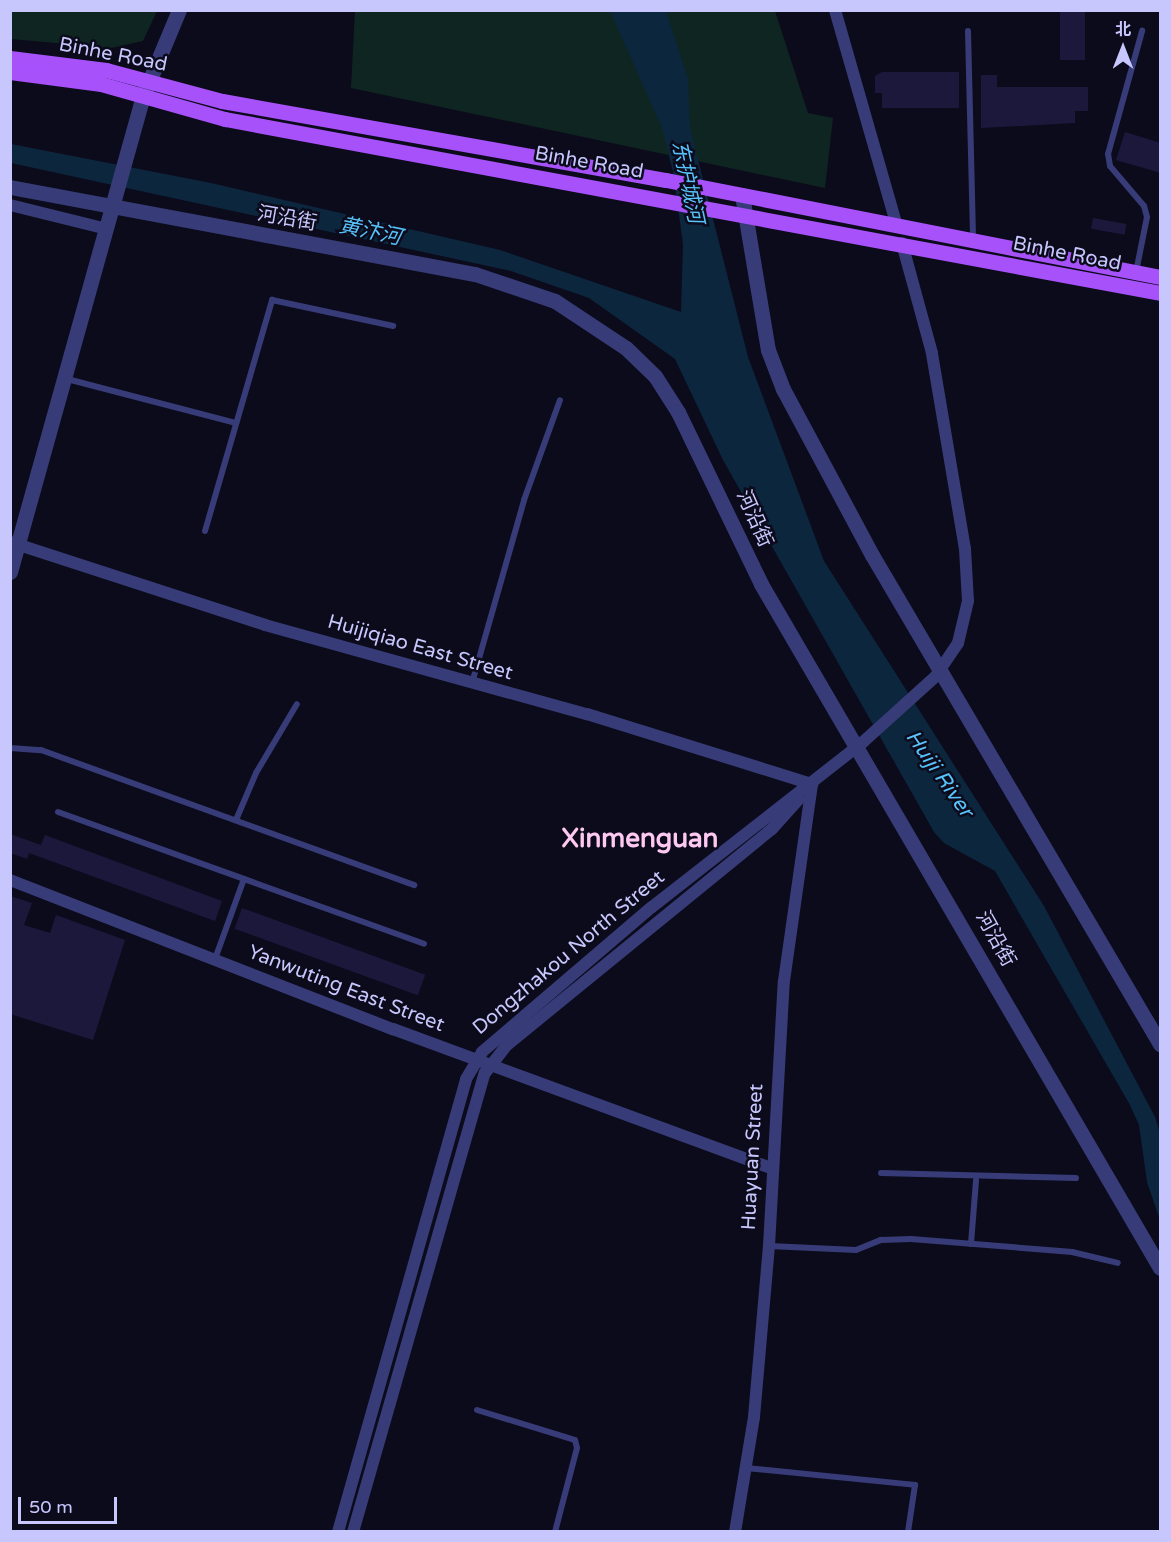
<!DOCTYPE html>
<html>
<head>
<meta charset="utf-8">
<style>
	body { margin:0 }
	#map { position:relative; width:1171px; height:1542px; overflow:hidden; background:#0c0b1b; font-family:"Varela Round","Noto Sans SC",sans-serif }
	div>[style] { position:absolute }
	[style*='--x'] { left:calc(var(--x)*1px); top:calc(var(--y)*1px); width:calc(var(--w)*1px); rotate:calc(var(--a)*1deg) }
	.green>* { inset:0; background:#0f2521 }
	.water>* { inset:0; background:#0c263e }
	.building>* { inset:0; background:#1b183c; transform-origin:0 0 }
	.service>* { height:6px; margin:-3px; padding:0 3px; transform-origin:3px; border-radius:3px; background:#373c79 }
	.minor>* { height:12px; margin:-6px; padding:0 6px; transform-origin:6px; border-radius:6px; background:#373c79 }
	.tertiary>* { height:15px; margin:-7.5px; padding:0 7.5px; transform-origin:7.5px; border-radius:7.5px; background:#373c79 }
	.primary>* { height:15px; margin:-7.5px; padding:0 7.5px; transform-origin:7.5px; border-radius:7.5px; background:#a751fb }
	span { translate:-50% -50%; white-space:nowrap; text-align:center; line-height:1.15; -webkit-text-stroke:5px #0c0b1b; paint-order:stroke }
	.street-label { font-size:20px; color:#c7c7fe }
	.water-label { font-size:21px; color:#57c2fb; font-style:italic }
	.district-label { font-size:26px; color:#fec9f1; font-weight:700 }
	.frame { position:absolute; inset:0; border:12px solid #c7c7fe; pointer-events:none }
	.north { position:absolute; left:1093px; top:18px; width:60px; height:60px; -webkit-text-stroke:4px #0c0b1b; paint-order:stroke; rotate:0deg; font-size:16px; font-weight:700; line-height:24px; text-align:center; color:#c7c7fe }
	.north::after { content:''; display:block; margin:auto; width:21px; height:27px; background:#c7c7fe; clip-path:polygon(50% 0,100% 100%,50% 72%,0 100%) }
	.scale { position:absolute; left:18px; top:1497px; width:99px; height:27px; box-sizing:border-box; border:3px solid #c7c7fe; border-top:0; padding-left:8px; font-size:18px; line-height:21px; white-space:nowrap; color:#c7c7fe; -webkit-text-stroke:4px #0c0b1b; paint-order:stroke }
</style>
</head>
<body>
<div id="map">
	<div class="green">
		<i style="clip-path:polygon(11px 10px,157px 10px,157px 11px,143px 41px,111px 48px,11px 39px)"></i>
		<i style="clip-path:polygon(355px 11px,775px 11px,808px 113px,833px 118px,825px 188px,351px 88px)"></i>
	</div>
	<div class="water">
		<i style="clip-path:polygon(610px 11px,666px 11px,688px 79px,690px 128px,748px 357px,824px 561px,1044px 906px,1155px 1117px,1160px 1133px,1160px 1220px,1147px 1182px,1139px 1125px,1130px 1105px,995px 871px,944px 843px,934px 832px,723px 460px,675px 359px,589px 298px,511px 271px,11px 163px,11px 144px,211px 183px,500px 250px,681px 312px,683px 244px,673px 172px,662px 128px)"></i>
	</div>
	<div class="building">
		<i style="left:1060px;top:10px;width:25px;height:50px"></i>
		<i style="clip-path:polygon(882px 72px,959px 72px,959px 108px,882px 108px,882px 93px,875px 93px,875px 76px)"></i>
		<i style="clip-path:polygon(981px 75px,997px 75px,997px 87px,1088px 87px,1088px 111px,1075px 111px,1075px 123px,981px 128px)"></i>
		<i style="clip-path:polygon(1125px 132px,1161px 143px,1161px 173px,1116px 160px)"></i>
		<i style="left:1093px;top:218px;width:34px;height:11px;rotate:10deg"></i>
		<i style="clip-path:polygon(10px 834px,41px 845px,45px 835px,222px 901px,215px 921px,29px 853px,27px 859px,10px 853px)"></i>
		<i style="clip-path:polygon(10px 896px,32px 903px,24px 925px,50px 933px,56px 915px,125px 940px,93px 1040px,10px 1014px)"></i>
		<i style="left:242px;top:908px;width:195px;height:22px;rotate:20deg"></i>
	</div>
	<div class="service">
		<i style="--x:968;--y:31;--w:209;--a:88.6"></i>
		<i style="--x:1136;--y:272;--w:56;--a:-78.7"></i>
		<i style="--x:1147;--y:217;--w:11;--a:-105"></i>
		<i style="--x:1144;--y:206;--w:52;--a:-130.4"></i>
		<i style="--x:1110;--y:166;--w:12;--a:-99"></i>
		<i style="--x:1108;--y:154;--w:128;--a:-74.5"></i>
		<i style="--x:67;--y:379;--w:175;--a:14.6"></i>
		<i style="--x:205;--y:531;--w:241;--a:-73.8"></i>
		<i style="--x:272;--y:300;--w:124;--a:12.1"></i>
		<i style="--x:472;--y:683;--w:190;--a:-74.1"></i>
		<i style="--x:524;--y:500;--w:106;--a:-70.2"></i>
		<i style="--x:10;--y:748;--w:31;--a:4"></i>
		<i style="--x:41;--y:750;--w:397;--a:19.9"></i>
		<i style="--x:58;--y:812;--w:389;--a:19.8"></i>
		<i style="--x:236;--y:820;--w:51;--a:-66.9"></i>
		<i style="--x:256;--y:773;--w:80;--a:-59.3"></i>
		<i style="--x:215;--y:959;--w:85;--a:-70.1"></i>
		<i style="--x:881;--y:1173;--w:195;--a:1.5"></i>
		<i style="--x:971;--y:1244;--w:64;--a:-85.5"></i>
		<i style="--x:769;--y:1246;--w:87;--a:2.6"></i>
		<i style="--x:856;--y:1250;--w:27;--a:-22"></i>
		<i style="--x:881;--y:1240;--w:30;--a:-2"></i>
		<i style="--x:911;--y:1239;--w:162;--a:4.6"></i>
		<i style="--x:1072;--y:1252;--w:47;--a:13.4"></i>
		<i style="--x:477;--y:1410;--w:102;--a:17"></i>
		<i style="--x:575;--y:1440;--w:8;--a:76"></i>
		<i style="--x:577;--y:1448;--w:87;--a:104.7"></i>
		<i style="--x:746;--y:1468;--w:170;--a:5.7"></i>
		<i style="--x:915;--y:1485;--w:48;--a:98.5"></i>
	</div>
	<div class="minor">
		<i style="--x:835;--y:10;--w:225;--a:74"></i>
		<i style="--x:10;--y:205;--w:100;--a:13.9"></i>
		<i style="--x:10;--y:542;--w:268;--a:18"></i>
		<i style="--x:265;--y:625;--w:334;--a:15.5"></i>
		<i style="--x:587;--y:714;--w:236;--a:17.3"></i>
		<i style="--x:10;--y:880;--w:411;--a:21.3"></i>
		<i style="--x:393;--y:1029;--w:403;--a:20.2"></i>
		<i style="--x:338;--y:1532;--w:471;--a:-74.2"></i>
		<i style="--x:466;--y:1079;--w:31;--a:-59"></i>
		<i style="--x:482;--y:1052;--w:223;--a:-40.5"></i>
		<i style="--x:652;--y:907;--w:268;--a:-38"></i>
		<i style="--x:863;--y:742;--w:97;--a:-42.1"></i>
		<i style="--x:935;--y:677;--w:41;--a:-55.9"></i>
		<i style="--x:958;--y:643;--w:43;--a:-76.6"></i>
		<i style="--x:968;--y:601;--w:52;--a:-93.3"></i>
		<i style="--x:965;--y:549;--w:199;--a:-99.6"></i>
		<i style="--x:932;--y:353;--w:114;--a:-105.3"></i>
		<i style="--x:353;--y:1532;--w:478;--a:-74"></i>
		<i style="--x:485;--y:1073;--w:36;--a:-52"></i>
		<i style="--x:507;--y:1045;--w:342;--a:-39.2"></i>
		<i style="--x:772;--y:829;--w:40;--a:-48"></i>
		<i style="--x:735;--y:1532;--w:117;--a:-80.6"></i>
		<i style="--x:754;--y:1417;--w:172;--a:-85"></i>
		<i style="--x:769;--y:1246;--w:265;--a:-86.8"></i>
		<i style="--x:784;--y:981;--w:199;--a:-81.9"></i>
	</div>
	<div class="tertiary">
		<i style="--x:10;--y:187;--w:473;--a:10.6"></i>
		<i style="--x:475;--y:274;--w:84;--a:18.6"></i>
		<i style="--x:555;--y:301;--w:85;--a:33.5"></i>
		<i style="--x:626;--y:348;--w:40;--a:44"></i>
		<i style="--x:655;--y:376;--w:43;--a:57.4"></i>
		<i style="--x:678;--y:412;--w:191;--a:64.2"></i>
		<i style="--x:761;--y:584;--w:792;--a:59.74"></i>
		<i style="--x:742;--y:195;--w:157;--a:80.5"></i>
		<i style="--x:768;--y:350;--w:42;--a:69"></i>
		<i style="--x:783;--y:389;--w:188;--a:61.8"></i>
		<i style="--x:872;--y:555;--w:568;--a:59.5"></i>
		<i style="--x:10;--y:572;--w:494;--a:-74.4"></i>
		<i style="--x:143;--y:96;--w:93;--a:-67.3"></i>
	</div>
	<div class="primary">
		<i style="--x:10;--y:58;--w:97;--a:7.1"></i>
		<i style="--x:106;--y:70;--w:120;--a:15"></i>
		<i style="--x:222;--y:101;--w:451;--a:10.1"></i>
		<i style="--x:666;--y:180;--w:503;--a:11.11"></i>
		<i style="--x:10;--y:72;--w:92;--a:7.5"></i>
		<i style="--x:101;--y:84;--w:129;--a:15.8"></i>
		<i style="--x:225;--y:119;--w:951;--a:10.54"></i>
	</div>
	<div class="street-label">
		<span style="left:113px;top:55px;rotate:11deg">Binhe Road</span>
		<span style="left:589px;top:163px;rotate:10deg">Binhe Road</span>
		<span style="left:287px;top:219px;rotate:10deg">河沿街</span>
		<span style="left:1067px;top:254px;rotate:11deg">Binhe Road</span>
		<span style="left:754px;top:519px;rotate:66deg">河沿街</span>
		<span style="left:420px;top:648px;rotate:16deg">Huijiqiao East Street</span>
		<span style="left:995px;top:939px;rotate:61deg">河沿街</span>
		<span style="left:569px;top:953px;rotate:-40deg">Dongzhakou North Street</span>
		<span style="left:346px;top:989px;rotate:21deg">Yanwuting East Street</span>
		<span style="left:753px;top:1157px;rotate:-87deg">Huayuan Street</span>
	</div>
	<div class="water-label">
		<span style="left:687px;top:182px;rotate:78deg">东护城河</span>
		<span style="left:370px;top:232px;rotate:12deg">黄汴河</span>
		<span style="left:939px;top:774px;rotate:55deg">Huiji River</span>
	</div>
	<div class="district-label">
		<span style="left:640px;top:839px">Xinmenguan</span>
	</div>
	<div class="frame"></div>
	<div class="north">北</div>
	<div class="scale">50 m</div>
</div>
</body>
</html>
